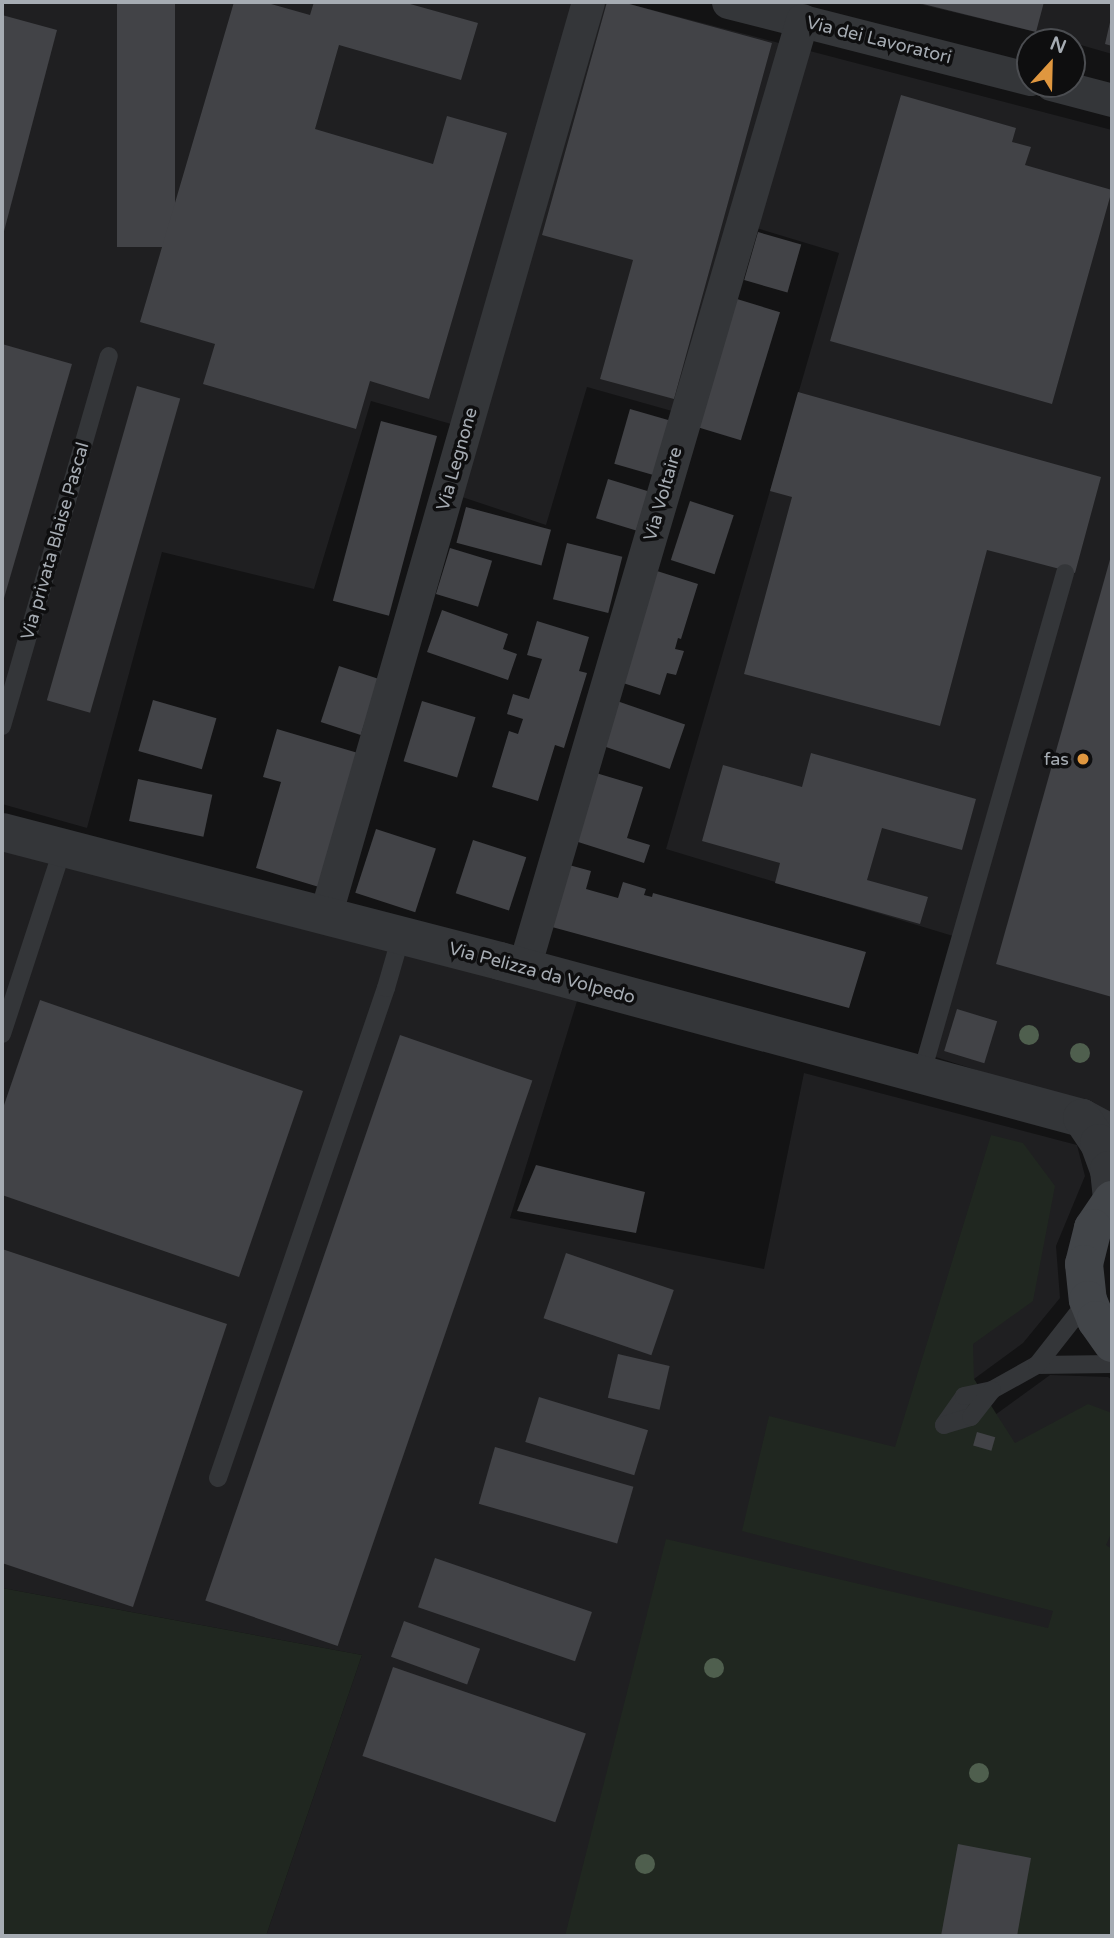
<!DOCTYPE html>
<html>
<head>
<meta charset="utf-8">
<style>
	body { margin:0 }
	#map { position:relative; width:1114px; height:1938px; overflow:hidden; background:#131314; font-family:"Varela Round",sans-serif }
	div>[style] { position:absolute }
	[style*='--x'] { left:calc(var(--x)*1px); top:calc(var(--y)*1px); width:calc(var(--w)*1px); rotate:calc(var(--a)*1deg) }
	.built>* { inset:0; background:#1f1f21 }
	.green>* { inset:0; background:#202720 }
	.building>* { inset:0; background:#424347; transform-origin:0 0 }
	.service>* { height:18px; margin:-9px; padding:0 9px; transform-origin:9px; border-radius:9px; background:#343639 }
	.minor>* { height:33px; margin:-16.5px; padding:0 16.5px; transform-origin:16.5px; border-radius:16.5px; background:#343639 }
	.tertiary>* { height:38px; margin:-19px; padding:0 19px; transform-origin:19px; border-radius:19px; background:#343639 }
	.secondary>* { height:38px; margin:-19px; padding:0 19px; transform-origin:19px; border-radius:19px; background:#424549 }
	.trees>* { width:20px; height:20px; margin:-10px; border-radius:50%; background:#4f5f4e }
	.dots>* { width:19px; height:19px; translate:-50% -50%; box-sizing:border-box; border:4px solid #0e0e0f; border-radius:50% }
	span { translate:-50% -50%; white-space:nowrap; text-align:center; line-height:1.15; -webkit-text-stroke:7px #0e0e0f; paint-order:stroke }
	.street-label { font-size:18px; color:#a6acb3 }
	.poi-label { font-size:18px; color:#a6acb3 }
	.right { translate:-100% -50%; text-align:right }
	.frame { position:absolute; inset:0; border:4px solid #a6acb3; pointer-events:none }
	.north { position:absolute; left:1016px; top:28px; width:70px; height:70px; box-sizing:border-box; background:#0e0e0f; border:2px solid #4b4d51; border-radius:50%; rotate:22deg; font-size:19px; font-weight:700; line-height:28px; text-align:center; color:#a6acb3 }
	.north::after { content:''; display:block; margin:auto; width:24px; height:32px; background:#e0973f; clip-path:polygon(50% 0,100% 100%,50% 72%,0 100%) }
</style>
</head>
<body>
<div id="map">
	<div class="built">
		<i style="clip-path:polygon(2px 2px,622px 2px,1112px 130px,1112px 1113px,923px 1053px,953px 936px,666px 849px,839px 253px,750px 226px,679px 413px,587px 387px,546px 525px,441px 490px,458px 426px,371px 401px,314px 589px,162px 552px,87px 828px,2px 804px)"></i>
		<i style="clip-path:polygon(911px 2px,1112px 2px,1112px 54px,1036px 32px)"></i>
		<i style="clip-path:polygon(2px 842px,578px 998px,510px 1218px,764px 1269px,804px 1073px,1077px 1145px,1085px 1176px,1056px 1246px,1060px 1298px,1023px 1343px,974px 1379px,995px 1415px,1050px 1375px,1108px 1377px,1112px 1380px,1112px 1936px,266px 1936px,362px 1655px,2px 1588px)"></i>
	</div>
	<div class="green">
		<i style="clip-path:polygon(991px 1135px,1023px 1143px,1055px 1186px,1033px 1301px,973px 1344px,974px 1379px,1015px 1443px,1088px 1404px,1112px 1413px,1112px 1532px,1106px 1545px,1112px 1549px,1112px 1936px,565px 1936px,666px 1539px,1048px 1628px,1053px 1611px,742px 1531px,769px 1416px,895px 1447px)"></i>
		<i style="clip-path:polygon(2px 1588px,362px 1655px,266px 1936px,2px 1936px)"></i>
	</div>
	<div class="building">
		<i style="left:117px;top:2px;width:58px;height:245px"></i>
		<i style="clip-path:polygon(234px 2px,264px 2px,310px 15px,314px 2px,403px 2px,478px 23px,461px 80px,339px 45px,315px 129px,433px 164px,447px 116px,507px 133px,429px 399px,370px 381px,356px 429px,203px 384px,215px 344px,140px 322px)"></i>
		<i style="clip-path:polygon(607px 2px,622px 2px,772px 43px,674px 399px,600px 379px,633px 260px,542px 235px)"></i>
		<i style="clip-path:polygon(915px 2px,1044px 2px,1036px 32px)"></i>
		<i style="clip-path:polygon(2px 15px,57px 30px,3px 235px,2px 235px)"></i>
		<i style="clip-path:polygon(1111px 18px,1112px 18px,1112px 46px,1105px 44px)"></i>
		<i style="clip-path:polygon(901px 95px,1016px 128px,1012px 142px,1031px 147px,1025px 165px,1112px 190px,1052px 404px,830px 341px)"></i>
		<i style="left:758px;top:232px;width:45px;height:50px;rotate:16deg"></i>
		<i style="left:737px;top:299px;width:45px;height:134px;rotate:17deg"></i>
		<i style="clip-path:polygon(2px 344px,72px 364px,2px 605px)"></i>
		<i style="left:137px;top:386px;width:45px;height:327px;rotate:16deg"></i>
		<i style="clip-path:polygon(798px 392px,1101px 477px,1075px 573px,987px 550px,940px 726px,744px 674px,792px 497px,770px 491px)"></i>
		<i style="left:630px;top:409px;width:46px;height:57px;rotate:16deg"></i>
		<i style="left:381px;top:421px;width:58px;height:186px;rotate:15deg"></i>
		<i style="left:608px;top:479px;width:42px;height:41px;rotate:17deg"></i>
		<i style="left:690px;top:501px;width:46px;height:62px;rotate:18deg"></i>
		<i style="left:466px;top:507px;width:88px;height:37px;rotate:15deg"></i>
		<i style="left:567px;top:543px;width:57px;height:58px;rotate:14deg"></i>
		<i style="left:450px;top:548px;width:44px;height:48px;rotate:17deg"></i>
		<i style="clip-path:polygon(1111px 556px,1112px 556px,1112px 997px,996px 964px)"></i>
		<i style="clip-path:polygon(657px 571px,698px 584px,681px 639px,678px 638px,675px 649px,684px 651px,676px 675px,667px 673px,660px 695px,623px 683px)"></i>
		<i style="clip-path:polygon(442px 610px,508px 634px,503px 649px,517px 654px,508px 680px,427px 652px)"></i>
		<i style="clip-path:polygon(537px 621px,589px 637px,579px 671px,587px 673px,564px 748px,555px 745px,538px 801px,492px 787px,509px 731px,518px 734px,523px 719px,507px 714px,513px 694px,529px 699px,542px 659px,527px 655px)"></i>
		<i style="left:339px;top:666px;width:42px;height:59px;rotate:18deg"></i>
		<i style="left:153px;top:700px;width:66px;height:53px;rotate:16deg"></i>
		<i style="left:422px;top:701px;width:56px;height:63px;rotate:17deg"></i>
		<i style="left:617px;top:701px;width:72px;height:47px;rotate:19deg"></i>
		<i style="clip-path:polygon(277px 729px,358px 753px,319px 887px,256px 868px,281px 782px,263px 777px)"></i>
		<i style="clip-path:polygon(811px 753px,976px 799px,962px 850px,882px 828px,867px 880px,928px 897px,920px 924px,775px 883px,780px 863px,702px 841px,723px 765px,802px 787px)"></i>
		<i style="clip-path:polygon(596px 773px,643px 787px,627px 838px,650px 845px,644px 863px,575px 841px)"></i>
		<i style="left:138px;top:779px;width:76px;height:43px;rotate:12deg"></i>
		<i style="left:376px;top:829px;width:63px;height:67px;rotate:18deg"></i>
		<i style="left:473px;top:840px;width:56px;height:56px;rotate:18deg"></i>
		<i style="clip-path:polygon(569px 865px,591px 871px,586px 889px,618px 898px,623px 882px,646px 889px,644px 895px,652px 897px,653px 893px,866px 952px,849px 1008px,552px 927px)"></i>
		<i style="clip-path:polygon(40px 1000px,303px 1091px,239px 1277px,2px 1195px,2px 1111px)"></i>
		<i style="left:957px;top:1009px;width:42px;height:44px;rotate:17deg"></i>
		<i style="left:400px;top:1035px;width:140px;height:598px;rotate:19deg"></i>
		<i style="clip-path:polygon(536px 1165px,645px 1192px,636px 1233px,517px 1211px)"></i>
		<i style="clip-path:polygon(2px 1249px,227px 1324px,133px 1607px,2px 1563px)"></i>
		<i style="left:566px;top:1253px;width:114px;height:69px;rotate:19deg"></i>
		<i style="left:618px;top:1354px;width:53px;height:45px;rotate:13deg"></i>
		<i style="left:539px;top:1397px;width:114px;height:47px;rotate:17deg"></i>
		<i style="left:977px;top:1432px;width:19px;height:14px;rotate:16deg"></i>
		<i style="left:495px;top:1447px;width:144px;height:59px;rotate:16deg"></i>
		<i style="left:435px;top:1558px;width:166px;height:52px;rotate:19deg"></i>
		<i style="left:404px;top:1621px;width:81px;height:38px;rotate:20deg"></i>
		<i style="left:393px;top:1667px;width:204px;height:94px;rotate:19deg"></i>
		<i style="clip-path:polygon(958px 1844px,1031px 1858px,1017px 1936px,941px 1936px)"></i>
	</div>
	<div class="service">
		<i style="--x:2;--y:726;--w:385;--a:-73.9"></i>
		<i style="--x:2;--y:1034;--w:197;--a:-71.9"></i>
		<i style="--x:921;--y:1076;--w:523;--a:-74.02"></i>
		<i style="--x:1037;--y:1365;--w:75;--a:-0.8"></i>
		<i style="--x:944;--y:1425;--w:35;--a:-55"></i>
		<i style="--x:964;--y:1396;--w:29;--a:-12"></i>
		<i style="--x:992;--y:1390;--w:51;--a:-29.1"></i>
		<i style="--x:1037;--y:1365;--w:83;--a:-51.9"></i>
		<i style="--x:944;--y:1425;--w:28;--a:-17"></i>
		<i style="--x:971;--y:1417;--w:34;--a:-52"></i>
		<i style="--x:218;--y:1478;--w:518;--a:-71.08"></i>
		<i style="--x:386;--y:988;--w:54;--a:-73.9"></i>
	</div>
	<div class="minor">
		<i style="--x:728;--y:2;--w:312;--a:14.3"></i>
		<i style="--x:1051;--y:84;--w:63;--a:14.7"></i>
		<i style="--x:325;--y:916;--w:951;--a:-73.95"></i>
		<i style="--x:524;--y:967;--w:987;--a:-73.64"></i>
	</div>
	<div class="tertiary">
		<i style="--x:2;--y:832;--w:514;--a:14.52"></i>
		<i style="--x:500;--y:961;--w:603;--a:15.1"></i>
		<i style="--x:1082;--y:1118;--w:34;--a:28"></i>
		<i style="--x:1082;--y:1118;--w:30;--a:56"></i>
		<i style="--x:1099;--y:1143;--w:29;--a:70"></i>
		<i style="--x:1109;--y:1170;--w:28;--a:84"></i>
	</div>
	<div class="secondary">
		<i style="--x:1112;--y:1200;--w:34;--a:124"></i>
		<i style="--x:1093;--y:1228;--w:37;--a:104"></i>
		<i style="--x:1084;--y:1264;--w:36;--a:84"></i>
		<i style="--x:1088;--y:1300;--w:22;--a:68"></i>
		<i style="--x:1096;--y:1320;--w:28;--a:55"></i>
	</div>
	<div class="trees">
		<i style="left:1029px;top:1035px"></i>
		<i style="left:1080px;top:1053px"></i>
		<i style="left:714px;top:1668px"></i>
		<i style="left:979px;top:1773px"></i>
		<i style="left:645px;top:1864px"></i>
	</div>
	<div class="dots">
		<i style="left:1083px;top:759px;background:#e0973f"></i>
	</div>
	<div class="street-label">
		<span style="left:879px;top:40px;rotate:14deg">Via dei Lavoratori</span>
		<span style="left:457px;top:459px;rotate:-74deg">Via Legnone</span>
		<span style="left:663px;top:494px;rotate:-74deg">Via Voltaire</span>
		<span style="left:55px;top:541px;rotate:-74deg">Via privata Blaise Pascal</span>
		<span style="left:542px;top:973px;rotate:15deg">Via Pelizza da Volpedo</span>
	</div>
	<div class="poi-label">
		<span class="right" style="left:1069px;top:759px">fas</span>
	</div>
	<div class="frame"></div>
	<div class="north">N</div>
</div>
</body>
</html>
